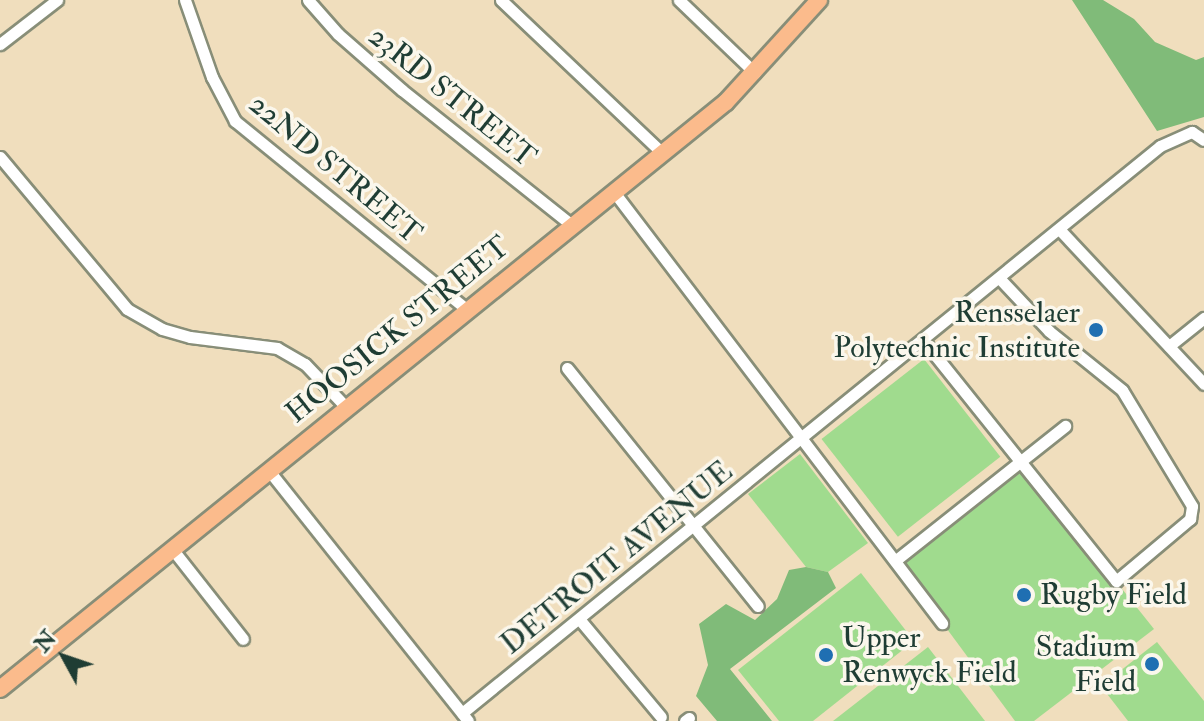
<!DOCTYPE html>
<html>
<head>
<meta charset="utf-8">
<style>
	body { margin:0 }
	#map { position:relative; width:1204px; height:721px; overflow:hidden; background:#f0debd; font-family:"IM FELL Double Pica",serif }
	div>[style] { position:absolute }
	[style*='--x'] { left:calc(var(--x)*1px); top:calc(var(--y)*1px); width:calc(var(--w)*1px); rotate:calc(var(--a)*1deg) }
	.green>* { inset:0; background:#a0db8e; transform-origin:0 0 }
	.forest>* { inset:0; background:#80bb79 }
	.roads { filter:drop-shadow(2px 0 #888e78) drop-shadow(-2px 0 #888e78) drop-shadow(0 2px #888e78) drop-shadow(0 -2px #888e78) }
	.minor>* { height:11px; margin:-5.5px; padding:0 5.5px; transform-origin:5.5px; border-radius:5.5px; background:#fff }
	.highway>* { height:16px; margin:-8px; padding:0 8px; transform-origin:8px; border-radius:8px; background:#fbbb8c }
	.dots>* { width:22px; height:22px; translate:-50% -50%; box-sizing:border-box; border:4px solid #fbf7ec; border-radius:50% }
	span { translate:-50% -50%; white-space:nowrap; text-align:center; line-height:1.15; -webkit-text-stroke:7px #fbf7ec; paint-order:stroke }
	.street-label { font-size:30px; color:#1f3d34 }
	.poi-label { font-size:30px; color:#1f3d34 }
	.right { translate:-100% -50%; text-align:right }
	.left { translate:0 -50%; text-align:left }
	.north { position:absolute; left:24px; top:617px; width:80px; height:80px; -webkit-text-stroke:6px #fbf7ec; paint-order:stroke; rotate:310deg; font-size:22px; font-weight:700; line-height:32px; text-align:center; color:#1f3d34 }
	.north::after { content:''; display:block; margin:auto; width:28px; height:36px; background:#1f3d34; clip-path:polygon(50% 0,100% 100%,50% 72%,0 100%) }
</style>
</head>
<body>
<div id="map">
	<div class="green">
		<i style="left:924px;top:359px;width:124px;height:130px;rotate:52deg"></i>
		<i style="clip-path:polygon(800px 454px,868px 543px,828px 572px,806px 567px,748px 494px)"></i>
		<i style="clip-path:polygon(1020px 461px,1154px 629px,1034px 721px,1015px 721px,896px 560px)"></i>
		<i style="clip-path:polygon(861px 573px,914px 641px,813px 721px,779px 721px,738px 670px)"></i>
		<i style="clip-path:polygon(1157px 642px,1204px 701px,1204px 721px,1128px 721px,1101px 686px)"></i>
		<i style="clip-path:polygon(928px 647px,985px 721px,833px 721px)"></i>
	</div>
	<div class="forest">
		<i style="clip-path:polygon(1072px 0,1103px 0,1134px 19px,1155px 42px,1196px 60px,1204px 57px,1204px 117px,1157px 131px)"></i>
		<i style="clip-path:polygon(806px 567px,828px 572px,836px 588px,730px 669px,772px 721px,717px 721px,696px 696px,708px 665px,699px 624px,726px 604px,755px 620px,777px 599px,789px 570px)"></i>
	</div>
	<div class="roads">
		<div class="minor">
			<i style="--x:185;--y:0;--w:82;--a:70.7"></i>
			<i style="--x:212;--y:77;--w:50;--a:62.4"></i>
			<i style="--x:235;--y:121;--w:298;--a:39.1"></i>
			<i style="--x:308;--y:0;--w:45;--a:48.6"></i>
			<i style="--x:338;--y:34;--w:85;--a:41.2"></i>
			<i style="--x:402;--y:90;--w:217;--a:38.5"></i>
			<i style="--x:501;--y:0;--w:222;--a:43.5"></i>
			<i style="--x:679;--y:0;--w:105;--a:43.8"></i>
			<i style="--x:0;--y:44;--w:72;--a:-37.7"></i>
			<i style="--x:0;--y:157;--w:198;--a:50.1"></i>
			<i style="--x:127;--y:309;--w:40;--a:29.7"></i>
			<i style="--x:162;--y:329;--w:29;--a:16"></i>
			<i style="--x:190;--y:337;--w:88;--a:7.2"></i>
			<i style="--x:277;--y:348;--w:32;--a:30"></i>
			<i style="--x:305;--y:364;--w:59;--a:46.4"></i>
			<i style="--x:614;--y:192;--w:542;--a:52.73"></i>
			<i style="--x:1059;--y:229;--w:212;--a:46.9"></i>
			<i style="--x:923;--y:340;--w:309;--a:51.3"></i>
			<i style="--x:1116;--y:581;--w:97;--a:-40"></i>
			<i style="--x:1190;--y:519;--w:13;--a:-81"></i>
			<i style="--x:1192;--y:506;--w:135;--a:-121.1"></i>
			<i style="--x:1122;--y:390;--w:94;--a:-141.1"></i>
			<i style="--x:1049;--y:331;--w:70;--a:-133.3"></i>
			<i style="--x:1169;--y:346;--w:45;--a:-38.7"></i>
			<i style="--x:567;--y:368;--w:305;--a:51.3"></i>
			<i style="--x:270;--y:472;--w:318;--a:51.5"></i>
			<i style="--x:173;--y:550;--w:113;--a:51.8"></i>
			<i style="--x:896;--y:560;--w:216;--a:-38.4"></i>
			<i style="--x:580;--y:620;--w:126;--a:50.1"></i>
			<i style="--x:462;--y:713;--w:899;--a:-39.09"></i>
			<i style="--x:1160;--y:146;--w:35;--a:-24"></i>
			<i style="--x:1192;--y:132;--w:14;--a:34"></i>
			<i style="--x:685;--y:721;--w:5;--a:-37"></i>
		</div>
		<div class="highway">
			<i style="--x:0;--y:689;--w:934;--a:-38.96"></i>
			<i style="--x:726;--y:102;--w:138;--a:-47.6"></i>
		</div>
	</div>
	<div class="dots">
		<i style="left:1096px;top:330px;background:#1f6fb2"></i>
		<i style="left:1024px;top:595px;background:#1f6fb2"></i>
		<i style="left:826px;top:655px;background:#1f6fb2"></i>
		<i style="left:1152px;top:664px;background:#1f6fb2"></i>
	</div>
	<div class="street-label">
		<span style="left:452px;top:97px;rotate:39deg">23RD STREET</span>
		<span style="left:335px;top:169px;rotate:40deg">22ND STREET</span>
		<span style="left:398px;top:330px;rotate:-39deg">HOOSICK STREET</span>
		<span style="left:617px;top:558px;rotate:-39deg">DETROIT AVENUE</span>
	</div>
	<div class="poi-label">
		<span class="right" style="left:1080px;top:330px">Rensselaer<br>Polytechnic Institute</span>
		<span class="left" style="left:1040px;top:595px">Rugby Field</span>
		<span class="left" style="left:842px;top:655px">Upper<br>Renwyck Field</span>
		<span class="right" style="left:1136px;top:664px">Stadium<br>Field</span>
	</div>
	<div class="north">N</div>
</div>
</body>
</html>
